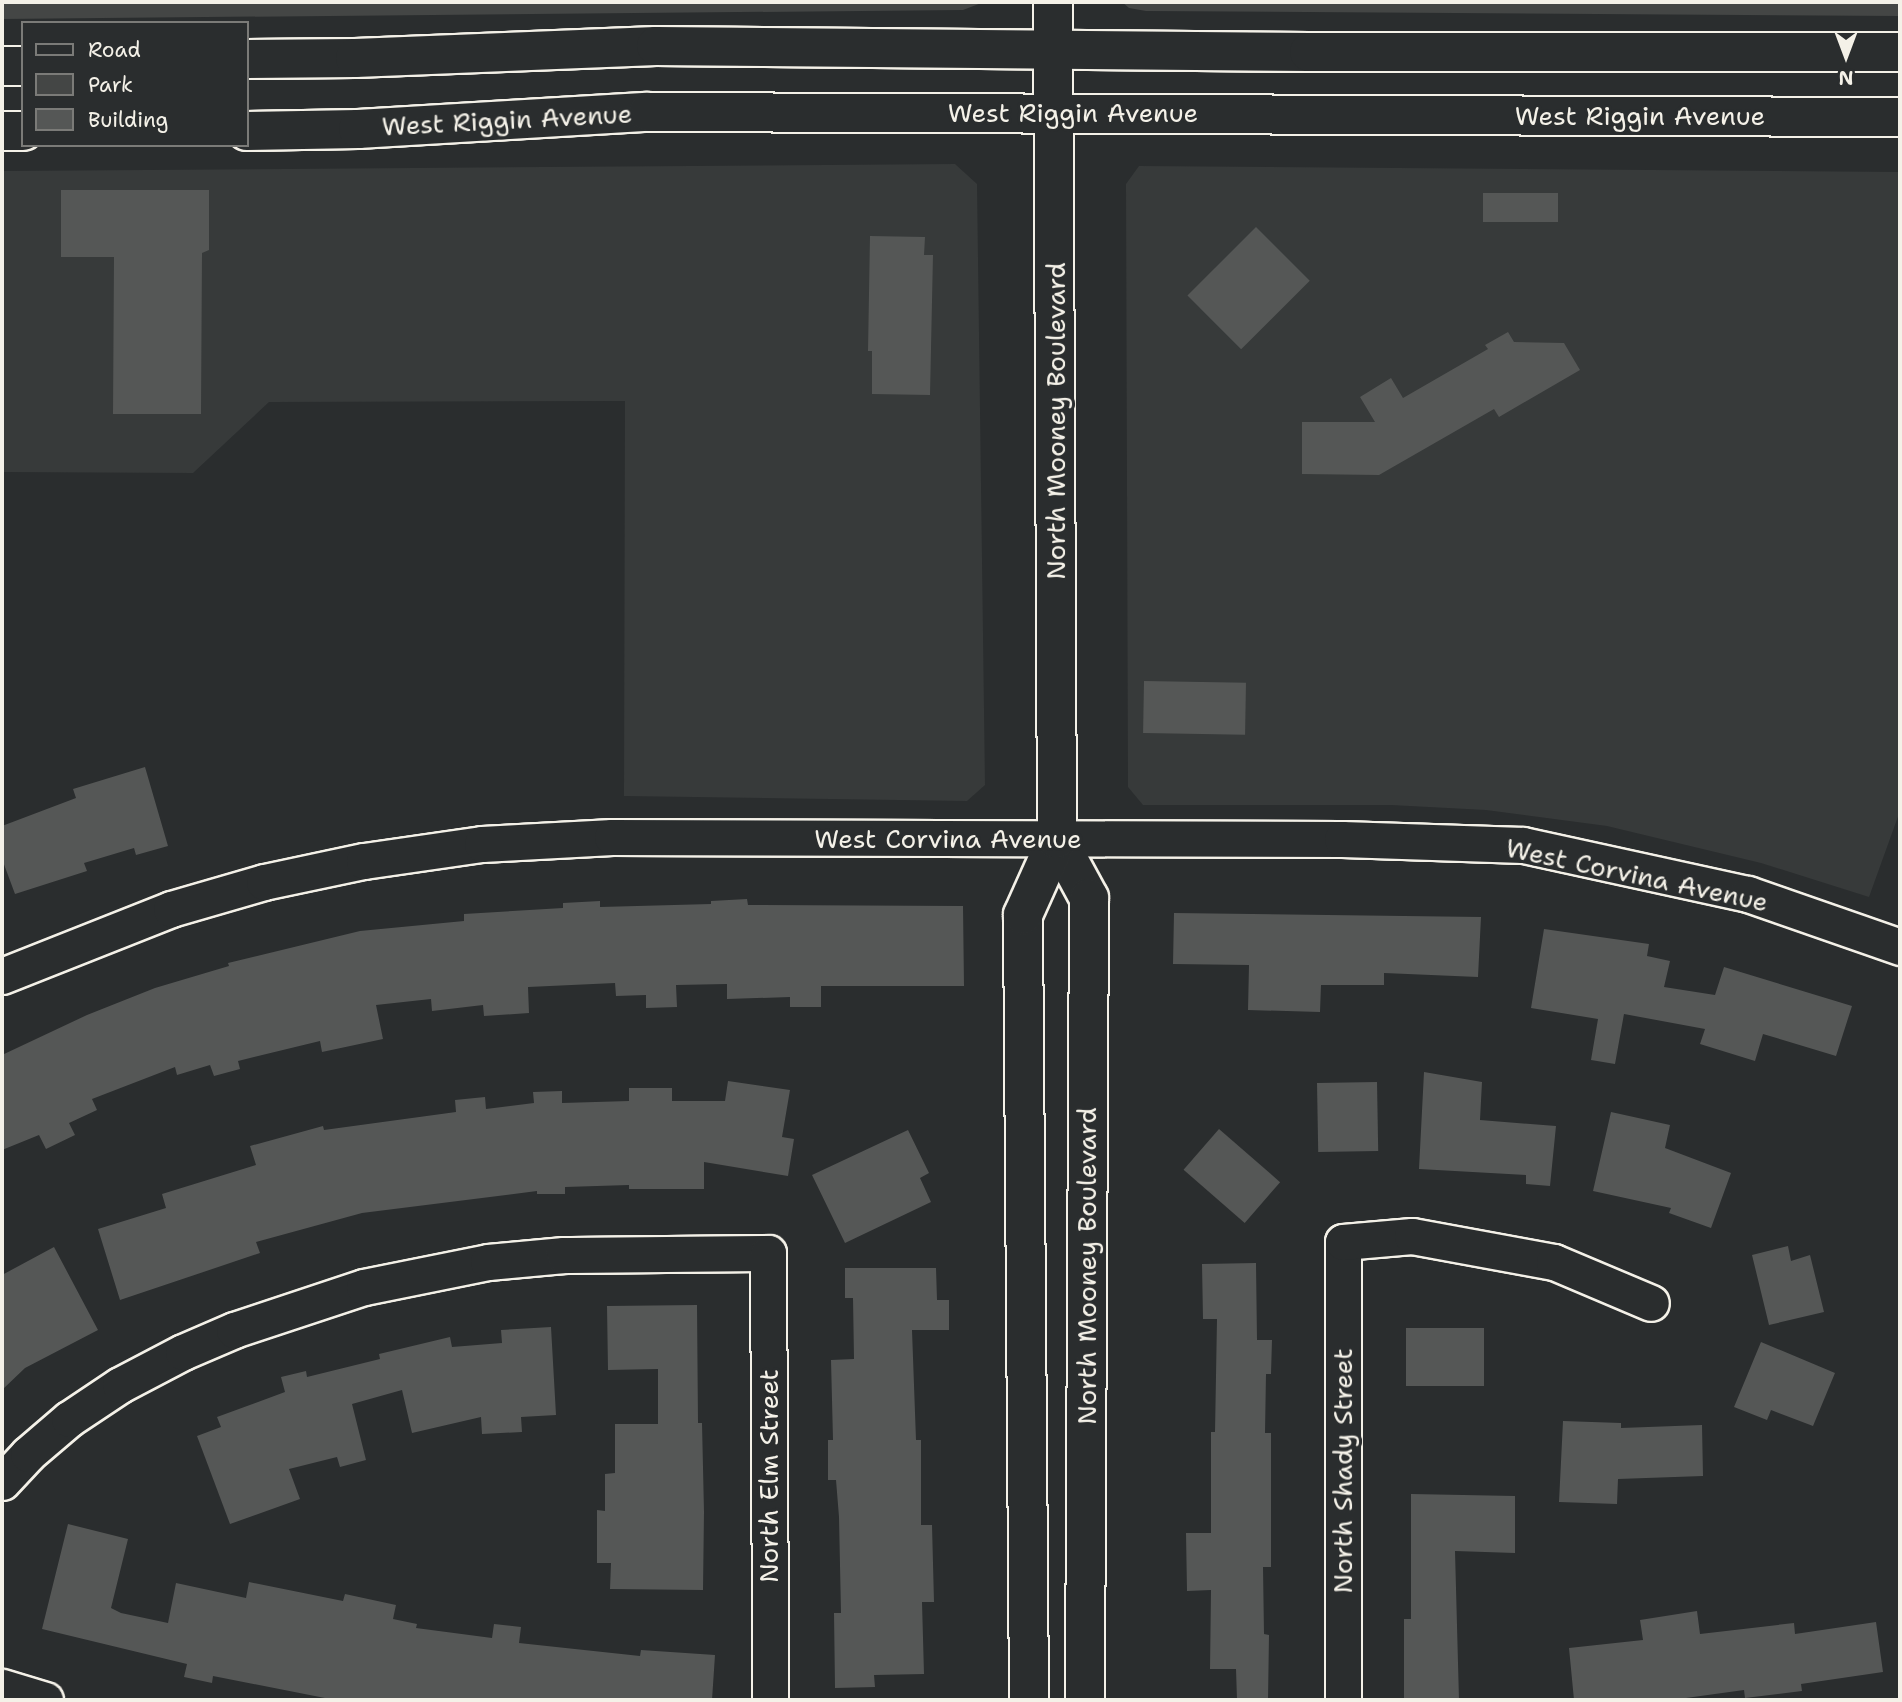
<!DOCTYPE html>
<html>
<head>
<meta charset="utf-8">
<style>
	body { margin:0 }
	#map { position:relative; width:1902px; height:1702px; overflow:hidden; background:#2a2d2e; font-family:"Shantell Sans",sans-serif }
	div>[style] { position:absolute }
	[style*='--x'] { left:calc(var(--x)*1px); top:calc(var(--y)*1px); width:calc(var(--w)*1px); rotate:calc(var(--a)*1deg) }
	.built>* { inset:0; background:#373a3a }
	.green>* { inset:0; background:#444645 }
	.building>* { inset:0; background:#555756; transform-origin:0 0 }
	.roads { filter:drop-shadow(2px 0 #f4f1e8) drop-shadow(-2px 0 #f4f1e8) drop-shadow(0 2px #f4f1e8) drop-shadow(0 -2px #f4f1e8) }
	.street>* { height:35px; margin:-17.5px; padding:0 17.5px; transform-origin:17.5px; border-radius:17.5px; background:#2a2d2e }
	.secondary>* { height:38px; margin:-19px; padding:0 19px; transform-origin:19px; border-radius:19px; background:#2a2d2e }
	span { translate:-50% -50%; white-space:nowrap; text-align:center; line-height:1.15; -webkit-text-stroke:6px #2a2d2e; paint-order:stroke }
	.street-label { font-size:26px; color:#f4f1e8 }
	.frame { position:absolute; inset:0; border:4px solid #f4f1e8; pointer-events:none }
	.legend { position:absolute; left:21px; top:21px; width:228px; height:126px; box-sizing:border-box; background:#2a2d2e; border:2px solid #7b7b78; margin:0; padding:9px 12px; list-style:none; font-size:21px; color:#f4f1e8 }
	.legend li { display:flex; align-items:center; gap:14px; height:35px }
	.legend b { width:35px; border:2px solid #7b7b78 }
	.north { position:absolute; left:1811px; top:21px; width:70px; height:70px; -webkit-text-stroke:5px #2a2d2e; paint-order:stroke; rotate:180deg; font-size:19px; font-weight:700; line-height:28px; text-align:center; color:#f4f1e8 }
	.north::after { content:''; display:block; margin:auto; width:24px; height:32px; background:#f4f1e8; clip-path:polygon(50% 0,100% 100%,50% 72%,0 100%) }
</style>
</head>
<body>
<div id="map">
	<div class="built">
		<i style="clip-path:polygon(955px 164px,977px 184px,985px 785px,967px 801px,624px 796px,625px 401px,269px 402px,193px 473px,2px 472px,2px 171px)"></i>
		<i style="clip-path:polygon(1139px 166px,1900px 172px,1900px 811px,1869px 897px,1761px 863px,1607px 826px,1486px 810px,1391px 805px,1143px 805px,1128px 787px,1126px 184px)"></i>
	</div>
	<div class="green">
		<i style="clip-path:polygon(2px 2px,984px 2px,963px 10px,2px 19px)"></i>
		<i style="clip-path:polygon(1122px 2px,1900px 2px,1900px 16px,1146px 11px,1129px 8px)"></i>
	</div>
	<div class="building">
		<i style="clip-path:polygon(61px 190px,209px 190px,209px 250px,202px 253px,201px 414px,113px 414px,114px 257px,61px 257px)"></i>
		<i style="left:1483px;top:193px;width:75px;height:29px"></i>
		<i style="left:1256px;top:227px;width:76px;height:97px;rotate:45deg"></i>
		<i style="clip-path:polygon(870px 236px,925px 237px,924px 255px,933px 255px,930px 395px,872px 394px,872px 351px,868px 351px)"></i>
		<i style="clip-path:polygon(1508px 332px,1514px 342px,1564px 343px,1580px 370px,1499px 417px,1494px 409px,1379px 475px,1302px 474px,1302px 422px,1375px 422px,1360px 397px,1391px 378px,1403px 398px,1488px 349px,1485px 345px)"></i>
		<i style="left:1144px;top:681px;width:102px;height:52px;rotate:1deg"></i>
		<i style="clip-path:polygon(145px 767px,168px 846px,136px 855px,134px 848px,84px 863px,87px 871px,15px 894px,2px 859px,2px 826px,76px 798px,73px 789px)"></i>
		<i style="clip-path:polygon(747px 899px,748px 905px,963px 906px,964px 986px,821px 986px,821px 1007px,790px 1007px,790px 997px,727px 999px,727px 984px,676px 985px,677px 1007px,646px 1008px,646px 995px,616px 996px,615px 983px,528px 987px,529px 1013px,484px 1016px,483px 1005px,432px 1011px,431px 999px,376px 1005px,383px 1039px,322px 1052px,320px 1041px,238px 1061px,240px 1069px,214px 1076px,210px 1065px,177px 1075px,175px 1067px,92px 1099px,97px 1110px,69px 1123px,75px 1135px,46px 1149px,39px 1135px,2px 1150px,2px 1055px,87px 1015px,155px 988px,229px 966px,228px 963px,360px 931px,464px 921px,464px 914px,563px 908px,563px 903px,600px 901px,600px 907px,711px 904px,711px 901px)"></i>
		<i style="clip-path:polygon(1174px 913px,1481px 917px,1478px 977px,1384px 973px,1384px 985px,1321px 985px,1320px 1012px,1248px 1010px,1249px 965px,1173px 964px)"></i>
		<i style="clip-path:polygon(1544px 929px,1649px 944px,1647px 956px,1670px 961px,1664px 987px,1715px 995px,1724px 967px,1852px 1006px,1836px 1056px,1763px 1034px,1755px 1061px,1700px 1044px,1705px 1029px,1624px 1014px,1615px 1064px,1591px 1060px,1598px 1019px,1531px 1008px)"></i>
		<i style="clip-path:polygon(1424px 1072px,1482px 1082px,1480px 1120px,1556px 1126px,1550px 1186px,1526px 1184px,1526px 1175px,1419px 1169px)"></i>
		<i style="clip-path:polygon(728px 1081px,790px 1090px,782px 1137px,794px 1139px,788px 1176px,704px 1162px,704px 1189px,629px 1189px,629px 1185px,565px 1187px,565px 1194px,537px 1194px,537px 1191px,362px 1213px,256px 1242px,260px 1253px,120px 1300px,98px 1229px,166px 1208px,162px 1194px,256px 1165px,250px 1146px,323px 1126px,324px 1130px,456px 1112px,455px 1100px,485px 1097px,486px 1109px,534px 1103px,533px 1092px,562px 1091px,562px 1103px,629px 1101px,629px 1088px,672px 1088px,672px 1101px,725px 1101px)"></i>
		<i style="left:1377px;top:1082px;width:69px;height:60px;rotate:89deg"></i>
		<i style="clip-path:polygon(1611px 1112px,1670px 1125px,1665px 1148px,1731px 1173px,1711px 1228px,1669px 1213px,1671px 1208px,1593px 1191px)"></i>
		<i style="left:1219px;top:1129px;width:81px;height:54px;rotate:41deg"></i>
		<i style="clip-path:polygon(908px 1130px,929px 1173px,920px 1178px,931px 1202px,845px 1243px,812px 1175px)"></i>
		<i style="clip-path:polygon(1788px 1246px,1791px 1261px,1810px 1255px,1824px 1312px,1769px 1325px,1752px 1255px)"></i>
		<i style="clip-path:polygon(54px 1247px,98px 1330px,25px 1368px,2px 1390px,2px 1275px)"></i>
		<i style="clip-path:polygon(1256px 1263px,1257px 1340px,1272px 1340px,1271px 1374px,1266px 1374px,1265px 1433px,1271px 1433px,1271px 1567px,1263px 1567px,1264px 1634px,1269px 1635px,1268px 1700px,1237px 1700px,1236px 1669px,1210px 1669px,1211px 1590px,1187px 1591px,1186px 1533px,1211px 1533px,1211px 1432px,1215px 1432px,1217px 1319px,1203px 1319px,1202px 1264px)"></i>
		<i style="clip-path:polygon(845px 1268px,936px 1268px,937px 1300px,949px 1300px,949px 1330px,912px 1330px,916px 1440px,921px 1440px,921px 1525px,932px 1525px,934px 1602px,922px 1602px,924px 1674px,874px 1675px,875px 1687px,835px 1688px,834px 1613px,841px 1613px,839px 1517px,836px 1480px,828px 1480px,828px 1440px,833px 1440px,831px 1360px,854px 1359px,853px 1298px,845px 1298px)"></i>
		<i style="clip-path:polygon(697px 1305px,698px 1423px,702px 1423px,704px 1512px,703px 1590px,610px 1589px,611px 1563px,597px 1563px,597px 1510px,605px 1511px,605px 1474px,615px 1473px,615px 1424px,658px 1424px,658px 1369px,608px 1370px,607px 1306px)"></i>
		<i style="clip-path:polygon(551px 1327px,556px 1415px,521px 1417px,522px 1432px,482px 1434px,481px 1417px,412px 1433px,402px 1390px,352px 1404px,366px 1460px,340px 1467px,337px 1457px,289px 1469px,300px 1499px,230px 1524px,197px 1436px,221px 1427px,217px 1417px,285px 1392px,281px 1377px,306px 1371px,307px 1377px,380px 1359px,379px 1354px,450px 1337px,452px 1347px,502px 1343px,501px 1330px)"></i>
		<i style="left:1484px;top:1328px;width:58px;height:78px;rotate:90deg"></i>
		<i style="clip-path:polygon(1761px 1342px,1835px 1373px,1813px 1426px,1771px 1410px,1767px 1420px,1734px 1407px)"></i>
		<i style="clip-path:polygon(1563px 1421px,1621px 1423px,1621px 1428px,1702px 1425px,1703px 1476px,1618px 1479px,1617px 1504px,1559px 1502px)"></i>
		<i style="clip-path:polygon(1411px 1494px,1515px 1496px,1515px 1553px,1455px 1551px,1459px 1700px,1404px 1700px,1404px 1619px,1411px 1619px)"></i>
		<i style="clip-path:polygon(68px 1524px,128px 1539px,111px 1608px,121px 1613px,168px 1623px,176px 1583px,246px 1598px,249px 1582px,343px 1601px,345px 1594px,396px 1605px,393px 1619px,417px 1624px,416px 1628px,492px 1638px,494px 1624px,521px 1627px,519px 1643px,640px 1656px,641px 1650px,715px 1655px,712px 1700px,335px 1700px,213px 1676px,212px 1683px,184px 1677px,187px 1664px,42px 1629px)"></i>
		<i style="clip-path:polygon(1697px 1611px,1700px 1634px,1794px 1623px,1795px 1634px,1876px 1622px,1883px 1672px,1801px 1684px,1802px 1691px,1745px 1698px,1744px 1690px,1686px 1698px,1686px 1700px,1574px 1700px,1569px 1648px,1643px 1640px,1640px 1620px)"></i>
	</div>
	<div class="roads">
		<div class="street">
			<i style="--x:2;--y:976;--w:182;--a:-21.6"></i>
			<i style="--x:171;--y:909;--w:97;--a:-16.2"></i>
			<i style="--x:264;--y:882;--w:102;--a:-11.9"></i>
			<i style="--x:364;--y:861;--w:119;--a:-8.2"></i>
			<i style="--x:482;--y:844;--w:130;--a:-3.1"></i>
			<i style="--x:612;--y:837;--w:730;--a:0.16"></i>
			<i style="--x:1342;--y:839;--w:181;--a:1.9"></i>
			<i style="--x:1523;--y:845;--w:230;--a:12.3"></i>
			<i style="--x:1748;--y:894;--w:161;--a:19.2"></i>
			<i style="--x:2;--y:1482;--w:38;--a:-47"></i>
			<i style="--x:28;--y:1454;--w:54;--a:-40.5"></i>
			<i style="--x:69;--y:1419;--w:61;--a:-33.7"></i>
			<i style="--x:120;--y:1385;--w:71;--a:-27.6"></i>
			<i style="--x:183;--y:1352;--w:56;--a:-23.3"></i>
			<i style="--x:234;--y:1330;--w:137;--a:-18.3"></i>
			<i style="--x:364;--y:1287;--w:126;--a:-11.4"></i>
			<i style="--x:488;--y:1262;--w:76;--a:-5.3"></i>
			<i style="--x:564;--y:1255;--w:204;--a:-0.6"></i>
			<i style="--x:768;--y:1253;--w:447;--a:89.7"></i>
			<i style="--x:2;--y:1687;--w:45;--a:16.8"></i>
			<i style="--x:1343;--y:1700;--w:458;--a:-90"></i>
			<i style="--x:1343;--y:1242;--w:69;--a:-5"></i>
			<i style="--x:1412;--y:1236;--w:144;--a:10.4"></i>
			<i style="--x:1554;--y:1262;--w:105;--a:22.9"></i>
		</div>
		<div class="secondary">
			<i style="--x:247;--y:59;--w:108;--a:-0.5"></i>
			<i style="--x:355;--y:58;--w:301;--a:-2.3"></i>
			<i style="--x:656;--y:46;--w:653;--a:0.53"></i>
			<i style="--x:1309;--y:52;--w:591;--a:0"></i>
			<i style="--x:2;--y:66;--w:21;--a:0"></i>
			<i style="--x:2;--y:131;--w:21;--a:0"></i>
			<i style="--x:247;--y:131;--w:111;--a:-1"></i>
			<i style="--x:358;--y:129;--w:290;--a:-3.4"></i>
			<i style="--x:648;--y:112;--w:1252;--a:0.23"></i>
			<i style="--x:1057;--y:839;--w:67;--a:61.5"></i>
			<i style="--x:1089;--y:898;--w:802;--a:90.29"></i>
			<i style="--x:1029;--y:1700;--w:785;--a:-90.44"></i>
			<i style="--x:1023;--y:915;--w:83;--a:-65.9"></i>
			<i style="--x:1057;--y:839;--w:837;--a:-90.27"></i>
		</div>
	</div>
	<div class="street-label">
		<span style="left:1073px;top:113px">West Riggin Avenue</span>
		<span style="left:1640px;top:116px">West Riggin Avenue</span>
		<span style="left:507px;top:120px;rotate:-3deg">West Riggin Avenue</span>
		<span style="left:1056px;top:421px;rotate:-90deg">North Mooney Boulevard</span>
		<span style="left:948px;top:839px">West Corvina Avenue</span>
		<span style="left:1637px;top:875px;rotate:12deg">West Corvina Avenue</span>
		<span style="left:1087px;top:1266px;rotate:-90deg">North Mooney Boulevard</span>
		<span style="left:1343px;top:1471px;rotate:-90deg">North Shady Street</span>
		<span style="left:769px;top:1476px;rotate:-90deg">North Elm Street</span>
	</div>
	<div class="frame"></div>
	<ul class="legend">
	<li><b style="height:9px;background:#2a2d2e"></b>Road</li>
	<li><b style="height:19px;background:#444645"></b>Park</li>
	<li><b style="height:19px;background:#555756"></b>Building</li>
	</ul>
	<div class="north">N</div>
</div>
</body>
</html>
